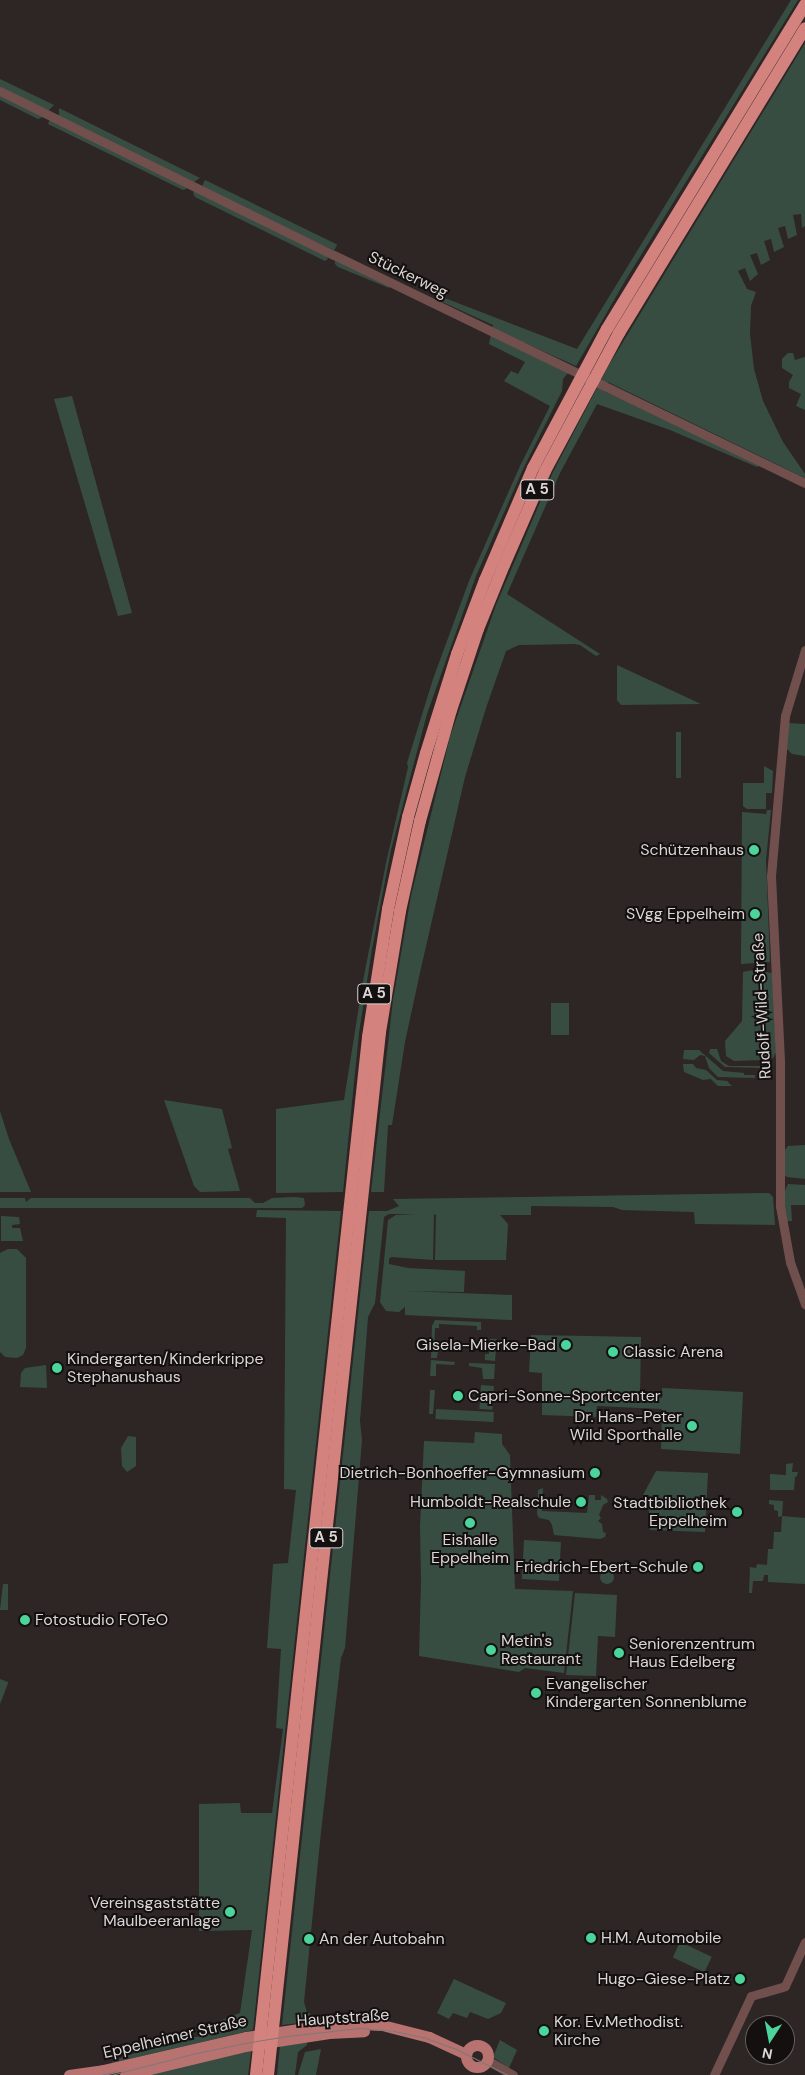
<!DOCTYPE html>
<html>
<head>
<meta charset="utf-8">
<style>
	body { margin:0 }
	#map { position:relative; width:805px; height:2075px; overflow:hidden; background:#2d2625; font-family:"DM Sans",sans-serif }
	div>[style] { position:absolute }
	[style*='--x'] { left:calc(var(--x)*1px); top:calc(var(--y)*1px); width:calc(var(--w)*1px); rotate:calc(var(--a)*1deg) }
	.green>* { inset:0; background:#384d42; transform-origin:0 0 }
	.round { border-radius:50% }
	.minor>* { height:9px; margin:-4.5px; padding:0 4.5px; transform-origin:4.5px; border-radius:4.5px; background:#704f4d }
	.major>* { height:11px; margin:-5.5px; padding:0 5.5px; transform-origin:5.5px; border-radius:5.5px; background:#b87370 }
	.major>.ring { margin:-5.5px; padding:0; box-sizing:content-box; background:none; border:11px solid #b87370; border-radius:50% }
	.highway>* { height:12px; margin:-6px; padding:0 6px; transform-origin:6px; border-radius:6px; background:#d4827e }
	.tram>* { height:1px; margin:-0.5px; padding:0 0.5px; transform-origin:0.5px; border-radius:0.5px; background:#7e7877 }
	.dots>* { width:14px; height:14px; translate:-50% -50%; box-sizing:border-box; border:2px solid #13100f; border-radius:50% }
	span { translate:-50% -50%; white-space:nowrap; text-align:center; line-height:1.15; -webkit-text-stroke:4px #13100f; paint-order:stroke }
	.shield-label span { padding:1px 4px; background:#13100f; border:1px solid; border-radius:4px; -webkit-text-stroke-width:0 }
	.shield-label { font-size:15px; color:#dbd6d5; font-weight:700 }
	.street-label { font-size:16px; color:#dbd6d5 }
	.poi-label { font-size:16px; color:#dbd6d5 }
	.right { translate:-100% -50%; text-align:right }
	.left { translate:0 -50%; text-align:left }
	.north { position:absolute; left:745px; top:2015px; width:50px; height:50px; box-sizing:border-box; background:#13100f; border:1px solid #635f5e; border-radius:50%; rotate:191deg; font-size:14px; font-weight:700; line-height:20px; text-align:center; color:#dbd6d5 }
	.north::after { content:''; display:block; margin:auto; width:18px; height:22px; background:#4bd49b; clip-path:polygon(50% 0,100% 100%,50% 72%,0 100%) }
</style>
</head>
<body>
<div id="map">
	<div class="green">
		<i style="clip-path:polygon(791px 0,798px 0,625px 281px,576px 366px,492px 328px,493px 325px,438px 300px,437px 295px,577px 349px)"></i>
		<i style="clip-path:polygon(805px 43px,805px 226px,802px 228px,801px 214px,793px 215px,797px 235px,788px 239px,785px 226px,778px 228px,784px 247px,774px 252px,771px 239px,764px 241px,770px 260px,761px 265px,757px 253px,750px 255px,758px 274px,750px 281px,745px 268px,738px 271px,747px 289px,756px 292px,751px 306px,750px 334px,754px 369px,763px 401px,783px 442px,805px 474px,805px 478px,608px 382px,604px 391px,761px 465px,757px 467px,670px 430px,597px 404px,560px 473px,507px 594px,600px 654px,596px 656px,580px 645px,574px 644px,519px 645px,506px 651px,486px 708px,465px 777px,421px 968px,405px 1042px,392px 1125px,388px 1125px,384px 1192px,371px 1192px,393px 1000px,411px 896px,450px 737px,496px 605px,553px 472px,609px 365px)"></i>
		<i style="clip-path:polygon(0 79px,54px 105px,48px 111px,0 87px)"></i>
		<i style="clip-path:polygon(0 95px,43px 117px,38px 119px,0 100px)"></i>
		<i style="clip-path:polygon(59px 108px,200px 178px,194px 182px,59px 116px)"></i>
		<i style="clip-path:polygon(50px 119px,187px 187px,186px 189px,183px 190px,48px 124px)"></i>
		<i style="left:205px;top:180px;width:147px;height:7px;rotate:26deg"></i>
		<i style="clip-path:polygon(195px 191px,326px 255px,328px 259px,325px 261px,195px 197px,193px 193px)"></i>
		<i style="clip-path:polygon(335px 260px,390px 286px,389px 288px,338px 267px,335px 264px)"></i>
		<i style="clip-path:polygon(491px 334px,568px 373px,563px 379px,562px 391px,524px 467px,476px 576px,427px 714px,410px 778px,391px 850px,372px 949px,359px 1033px,343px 1192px,276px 1193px,276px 1109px,344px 1100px,363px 981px,386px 863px,408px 767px,407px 763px,433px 679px,469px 581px,520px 466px,550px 406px,504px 381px,511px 371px,518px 374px,525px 362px,489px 344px)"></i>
		<i style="clip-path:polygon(788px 353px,793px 353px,795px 360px,805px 357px,805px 410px,796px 406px,801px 394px,789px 388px,789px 382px,793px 375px,782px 368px,782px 359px)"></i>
		<i style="clip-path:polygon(72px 396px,132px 613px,118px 616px,54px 399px)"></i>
		<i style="clip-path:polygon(617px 665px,701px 704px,621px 705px,617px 700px)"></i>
		<i style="clip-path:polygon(788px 723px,805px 724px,805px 756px,792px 754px,786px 748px)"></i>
		<i style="left:676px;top:732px;width:5px;height:46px"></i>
		<i style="clip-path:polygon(764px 766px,773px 771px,772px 793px,766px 793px,766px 809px,747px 809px,743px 806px,743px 783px,764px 783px)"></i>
		<i style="clip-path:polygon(767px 810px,771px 810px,766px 860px,770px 962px,741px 964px,742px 812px,766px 814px)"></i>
		<i style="clip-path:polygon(753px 970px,772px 973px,776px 1052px,773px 1058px,765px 1060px,734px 1061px,726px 1056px,725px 1041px,742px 1021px,743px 972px)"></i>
		<i style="left:551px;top:1003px;width:18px;height:32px"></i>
		<i style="clip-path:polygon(710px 1049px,717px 1049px,721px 1061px,729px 1066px,764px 1066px,764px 1068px,725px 1067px,709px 1053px)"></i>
		<i style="clip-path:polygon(684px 1050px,699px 1050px,723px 1071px,744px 1073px,744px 1075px,755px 1075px,755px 1078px,718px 1077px,709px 1068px,705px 1056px,700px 1055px,694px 1060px,683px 1059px)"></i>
		<i style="clip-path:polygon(683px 1064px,693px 1064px,696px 1068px,706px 1070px,717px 1080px,727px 1081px,732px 1086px,718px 1086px,711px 1079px,703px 1080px,684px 1072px)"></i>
		<i style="clip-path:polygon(164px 1100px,222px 1109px,232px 1148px,228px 1149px,240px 1191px,200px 1192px,194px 1186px)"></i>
		<i style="clip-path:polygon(0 1111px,9px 1139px,31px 1192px,0 1192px)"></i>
		<i style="clip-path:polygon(805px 1145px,805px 1179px,787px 1177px,784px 1175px,784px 1151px,788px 1146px)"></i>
		<i style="clip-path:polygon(788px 1184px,805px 1185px,805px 1205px,791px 1205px,792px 1221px,784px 1221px,783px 1195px)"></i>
		<i style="clip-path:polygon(769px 1193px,773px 1197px,775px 1225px,695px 1224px,694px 1212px,622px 1210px,613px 1207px,531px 1206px,531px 1215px,500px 1215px,508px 1224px,506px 1260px,435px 1260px,436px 1215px,434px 1214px,433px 1260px,391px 1257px,389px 1259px,389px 1264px,408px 1268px,465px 1271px,464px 1292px,406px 1291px,512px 1295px,512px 1320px,405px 1315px,405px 1307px,399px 1312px,386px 1311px,380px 1302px,388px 1220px,396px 1215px,416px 1214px,389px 1214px,384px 1217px,375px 1303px,368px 1317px,360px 1421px,362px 1440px,345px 1648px,341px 1658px,321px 1832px,304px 2002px,307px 2012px,315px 2017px,342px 2015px,342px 2018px,282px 2025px,369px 1211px,387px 1211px,399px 1206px,393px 1199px)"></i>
		<i style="clip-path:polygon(294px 1197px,304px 1198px,305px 1205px,302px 1208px,0 1208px,0 1198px,25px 1198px,26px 1202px,31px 1198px,250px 1198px,255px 1203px,263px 1203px,272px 1198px)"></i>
		<i style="clip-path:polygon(257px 1210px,341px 1211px,253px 2030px,112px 2063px,113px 2061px,132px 2054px,207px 2034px,212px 2024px,240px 2013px,252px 1930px,199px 1931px,199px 1804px,240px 1803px,241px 1813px,272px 1813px,283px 1729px,276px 1728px,281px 1649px,267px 1648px,273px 1564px,288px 1563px,296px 1490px,284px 1489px,286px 1218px,256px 1217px)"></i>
		<i style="clip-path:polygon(1px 1216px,19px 1217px,20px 1224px,12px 1225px,12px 1228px,20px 1228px,23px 1241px,1px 1241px)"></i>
		<i style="clip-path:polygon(8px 1249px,17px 1249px,26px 1258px,26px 1348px,23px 1355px,17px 1358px,5px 1357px,0 1352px,0 1253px)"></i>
		<i style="clip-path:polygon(435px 1320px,481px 1322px,481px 1330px,477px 1330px,477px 1326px,439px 1324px,439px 1328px,435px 1328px,434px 1350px,438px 1351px,437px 1358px,431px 1358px,432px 1326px)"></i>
		<i style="clip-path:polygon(531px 1335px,641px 1337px,640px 1397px,662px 1398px,662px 1388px,743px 1392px,740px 1454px,661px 1449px,662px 1409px,597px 1406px,596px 1417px,542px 1415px,542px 1373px,529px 1372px)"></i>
		<i style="clip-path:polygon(490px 1339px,497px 1339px,495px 1361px,485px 1360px,485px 1354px,489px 1354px)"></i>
		<i style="clip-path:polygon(431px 1360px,455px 1362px,454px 1365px,436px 1364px,436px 1376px,430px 1376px)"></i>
		<i style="clip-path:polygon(469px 1363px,495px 1364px,494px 1379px,483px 1379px,482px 1368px,469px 1366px)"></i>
		<i style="clip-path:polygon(46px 1365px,47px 1388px,20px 1387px,21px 1373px,25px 1368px)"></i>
		<i style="left:481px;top:1385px;width:13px;height:24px;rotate:4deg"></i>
		<i style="clip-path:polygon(430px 1390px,435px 1390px,433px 1414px,429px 1414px)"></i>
		<i style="left:436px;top:1409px;width:58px;height:10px;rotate:3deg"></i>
		<i style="clip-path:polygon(475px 1432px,502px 1434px,502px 1444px,510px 1455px,515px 1589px,573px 1591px,564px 1673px,525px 1668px,519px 1672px,419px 1656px,421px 1582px,420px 1526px,424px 1441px,474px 1443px)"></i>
		<i style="clip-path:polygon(128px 1436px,136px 1437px,136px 1466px,127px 1472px,122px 1466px,121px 1448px)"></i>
		<i style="clip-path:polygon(793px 1463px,792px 1472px,798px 1472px,797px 1476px,795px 1477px,794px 1490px,770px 1490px,770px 1474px,786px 1475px,786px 1464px)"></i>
		<i style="clip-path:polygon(656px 1471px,708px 1473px,705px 1532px,650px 1530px,649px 1511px,643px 1495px)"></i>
		<i style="clip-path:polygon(543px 1488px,542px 1511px,587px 1513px,589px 1495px,595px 1495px,595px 1500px,601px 1500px,601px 1495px,607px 1499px,608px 1502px,603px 1505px,599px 1515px,601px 1518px,598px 1521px,602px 1524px,603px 1532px,606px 1533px,605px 1537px,600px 1539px,554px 1535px,552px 1525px,549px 1520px,539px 1518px,537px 1514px,538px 1490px)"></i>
		<i style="clip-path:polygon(769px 1500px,783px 1501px,782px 1516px,805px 1518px,805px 1584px,768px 1582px,768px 1575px,764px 1575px,763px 1581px,753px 1581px,752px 1593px,749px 1593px,750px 1567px,756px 1568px,757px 1564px,767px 1565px,768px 1549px,773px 1549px,774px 1532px,781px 1532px,782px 1516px,778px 1517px,778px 1511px,774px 1510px,774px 1505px,769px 1504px)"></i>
		<i style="left:524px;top:1540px;width:37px;height:39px;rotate:3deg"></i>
		<i class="round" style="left:600px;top:1570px;width:14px;height:14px"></i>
		<i style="clip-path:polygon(3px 1584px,8px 1584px,8px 1610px,0 1610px)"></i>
		<i style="clip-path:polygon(575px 1593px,617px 1595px,615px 1637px,598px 1636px,596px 1676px,566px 1675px)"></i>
		<i style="left:0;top:1679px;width:9px;height:24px;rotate:21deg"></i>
		<i style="left:680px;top:1942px;width:35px;height:17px;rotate:25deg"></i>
		<i style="clip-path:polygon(454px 1979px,506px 2003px,501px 2013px,488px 2019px,470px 2012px,467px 2018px,453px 2013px,449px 2019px,437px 2013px)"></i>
		<i style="clip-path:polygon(500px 2040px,517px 2050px,509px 2068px,493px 2057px)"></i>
		<i style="clip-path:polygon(307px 2041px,307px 2045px,298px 2052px,295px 2075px,277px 2075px,280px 2045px)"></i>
		<i style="clip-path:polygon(248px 2045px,252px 2045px,248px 2075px,145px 2075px,248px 2051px)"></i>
		<i style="clip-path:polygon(321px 2049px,316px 2075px,298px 2075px,305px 2052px)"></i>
	</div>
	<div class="minor">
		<i style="--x:0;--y:91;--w:372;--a:26.2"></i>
		<i style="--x:334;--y:255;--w:523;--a:25.83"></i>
		<i style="--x:805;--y:650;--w:69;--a:106.9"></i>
		<i style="--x:785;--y:716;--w:161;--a:95"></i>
		<i style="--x:771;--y:876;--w:187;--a:87.2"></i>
		<i style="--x:780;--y:1063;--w:143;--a:90"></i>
		<i style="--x:780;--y:1206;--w:57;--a:79.9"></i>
		<i style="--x:790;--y:1262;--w:45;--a:70.3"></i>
		<i style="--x:487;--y:2060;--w:30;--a:30"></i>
		<i style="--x:714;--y:2075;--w:87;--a:-64.9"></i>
		<i style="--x:751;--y:1996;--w:35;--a:-16"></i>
		<i style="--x:785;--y:1986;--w:48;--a:-65.6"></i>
	</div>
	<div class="major">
		<i class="ring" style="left:466px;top:2045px;width:11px;height:11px"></i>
		<i style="--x:69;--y:2075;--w:34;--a:-8"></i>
		<i style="--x:103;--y:2070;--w:147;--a:-13"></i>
		<i style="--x:246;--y:2037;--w:92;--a:-8.7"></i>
		<i style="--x:337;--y:2023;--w:45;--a:2.5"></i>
		<i style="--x:382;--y:2025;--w:49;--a:14.3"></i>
		<i style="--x:429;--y:2037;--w:41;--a:24.7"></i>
		<i style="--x:125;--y:2075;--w:123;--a:-13.6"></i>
		<i style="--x:245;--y:2046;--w:85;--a:-8.8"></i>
		<i style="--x:329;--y:2033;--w:35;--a:-3"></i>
	</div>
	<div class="highway">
		<i style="--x:256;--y:2075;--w:1044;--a:-83.84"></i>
		<i style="--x:368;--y:1037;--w:130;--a:-81.1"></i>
		<i style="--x:388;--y:909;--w:94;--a:-77.7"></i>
		<i style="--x:408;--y:817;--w:66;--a:-74.3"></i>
		<i style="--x:426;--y:753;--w:104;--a:-72.6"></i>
		<i style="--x:457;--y:654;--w:79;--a:-69.3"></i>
		<i style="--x:485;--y:580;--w:122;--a:-66.8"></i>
		<i style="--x:533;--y:468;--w:157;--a:-62"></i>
		<i style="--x:607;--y:329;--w:380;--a:-58.6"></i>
		<i style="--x:268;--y:2075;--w:1049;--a:-83.87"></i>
		<i style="--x:380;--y:1032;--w:123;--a:-80.6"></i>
		<i style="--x:400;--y:911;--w:92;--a:-77.5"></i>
		<i style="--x:420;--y:821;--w:115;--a:-74.4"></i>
		<i style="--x:451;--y:710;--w:85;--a:-71.6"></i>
		<i style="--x:478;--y:629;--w:69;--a:-67.9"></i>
		<i style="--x:504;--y:565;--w:103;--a:-66.4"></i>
		<i style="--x:545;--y:471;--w:157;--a:-61.8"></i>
		<i style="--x:619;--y:333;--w:357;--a:-58.6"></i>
	</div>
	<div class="tram">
		<i style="--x:100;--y:2075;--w:17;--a:-13"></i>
		<i style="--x:111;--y:2075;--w:84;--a:-14.5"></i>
		<i style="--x:192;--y:2054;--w:54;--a:-11.7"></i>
		<i style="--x:245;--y:2043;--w:43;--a:-9.5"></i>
		<i style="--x:287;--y:2036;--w:74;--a:-6.2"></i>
		<i style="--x:361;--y:2028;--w:33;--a:5"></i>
		<i style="--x:394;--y:2031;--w:30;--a:12"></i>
		<i style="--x:423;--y:2037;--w:35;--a:20"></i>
		<i style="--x:456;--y:2049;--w:58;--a:26.6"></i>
	</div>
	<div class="dots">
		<i style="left:754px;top:850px;background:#4bd49b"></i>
		<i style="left:755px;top:914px;background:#4bd49b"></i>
		<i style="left:566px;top:1345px;background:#4bd49b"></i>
		<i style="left:613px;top:1352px;background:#4bd49b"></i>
		<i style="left:57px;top:1368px;background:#4bd49b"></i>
		<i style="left:458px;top:1396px;background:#4bd49b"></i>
		<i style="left:692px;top:1426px;background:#4bd49b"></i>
		<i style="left:595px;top:1473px;background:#4bd49b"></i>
		<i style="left:581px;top:1502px;background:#4bd49b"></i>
		<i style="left:737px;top:1512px;background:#4bd49b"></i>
		<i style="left:470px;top:1523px;background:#4bd49b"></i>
		<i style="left:698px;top:1567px;background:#4bd49b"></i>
		<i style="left:25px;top:1620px;background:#4bd49b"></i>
		<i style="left:491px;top:1650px;background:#4bd49b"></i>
		<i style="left:619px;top:1653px;background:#4bd49b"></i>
		<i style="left:536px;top:1693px;background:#4bd49b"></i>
		<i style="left:230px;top:1912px;background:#4bd49b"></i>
		<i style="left:591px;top:1938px;background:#4bd49b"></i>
		<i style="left:309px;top:1939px;background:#4bd49b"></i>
		<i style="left:740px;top:1979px;background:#4bd49b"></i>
		<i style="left:544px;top:2031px;background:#4bd49b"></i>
	</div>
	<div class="shield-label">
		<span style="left:537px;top:490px">A 5</span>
		<span style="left:374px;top:994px">A 5</span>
		<span style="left:326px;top:1538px">A 5</span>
	</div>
	<div class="street-label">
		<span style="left:408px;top:275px;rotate:26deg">Stückerweg</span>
		<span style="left:762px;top:1006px;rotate:-93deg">Rudolf-Wild-Straße</span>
		<span style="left:343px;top:2018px;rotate:-4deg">Hauptstraße</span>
		<span style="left:175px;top:2037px;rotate:-13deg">Eppelheimer Straße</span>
	</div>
	<div class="poi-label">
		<span class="right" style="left:744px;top:850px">Schützenhaus</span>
		<span class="right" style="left:745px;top:914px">SVgg Eppelheim</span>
		<span class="right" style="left:556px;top:1345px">Gisela-Mierke-Bad</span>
		<span class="left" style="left:623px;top:1352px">Classic Arena</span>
		<span class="left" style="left:67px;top:1368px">Kindergarten/Kinderkrippe<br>Stephanushaus</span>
		<span class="left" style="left:468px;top:1396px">Capri-Sonne-Sportcenter</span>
		<span class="right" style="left:682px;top:1426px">Dr. Hans-Peter<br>Wild Sporthalle</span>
		<span class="right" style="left:585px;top:1473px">Dietrich-Bonhoeffer-Gymnasium</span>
		<span class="right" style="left:571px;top:1502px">Humboldt-Realschule</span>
		<span class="right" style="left:727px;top:1512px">Stadtbibliothek<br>Eppelheim</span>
		<span style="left:470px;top:1549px">Eishalle<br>Eppelheim</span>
		<span class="right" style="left:688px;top:1567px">Friedrich-Ebert-Schule</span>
		<span class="left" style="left:35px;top:1620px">Fotostudio FOTeO</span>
		<span class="left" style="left:501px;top:1650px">Metin's<br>Restaurant</span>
		<span class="left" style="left:629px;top:1653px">Seniorenzentrum<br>Haus Edelberg</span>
		<span class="left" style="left:546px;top:1693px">Evangelischer<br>Kindergarten Sonnenblume</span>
		<span class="right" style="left:220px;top:1912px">Vereinsgaststätte<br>Maulbeeranlage</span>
		<span class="left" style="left:601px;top:1938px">H.M. Automobile</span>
		<span class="left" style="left:319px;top:1939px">An der Autobahn</span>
		<span class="right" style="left:730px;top:1979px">Hugo-Giese-Platz</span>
		<span class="left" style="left:554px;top:2031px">Kor. Ev.Methodist.<br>Kirche</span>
	</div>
	<div class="north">N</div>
</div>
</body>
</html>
